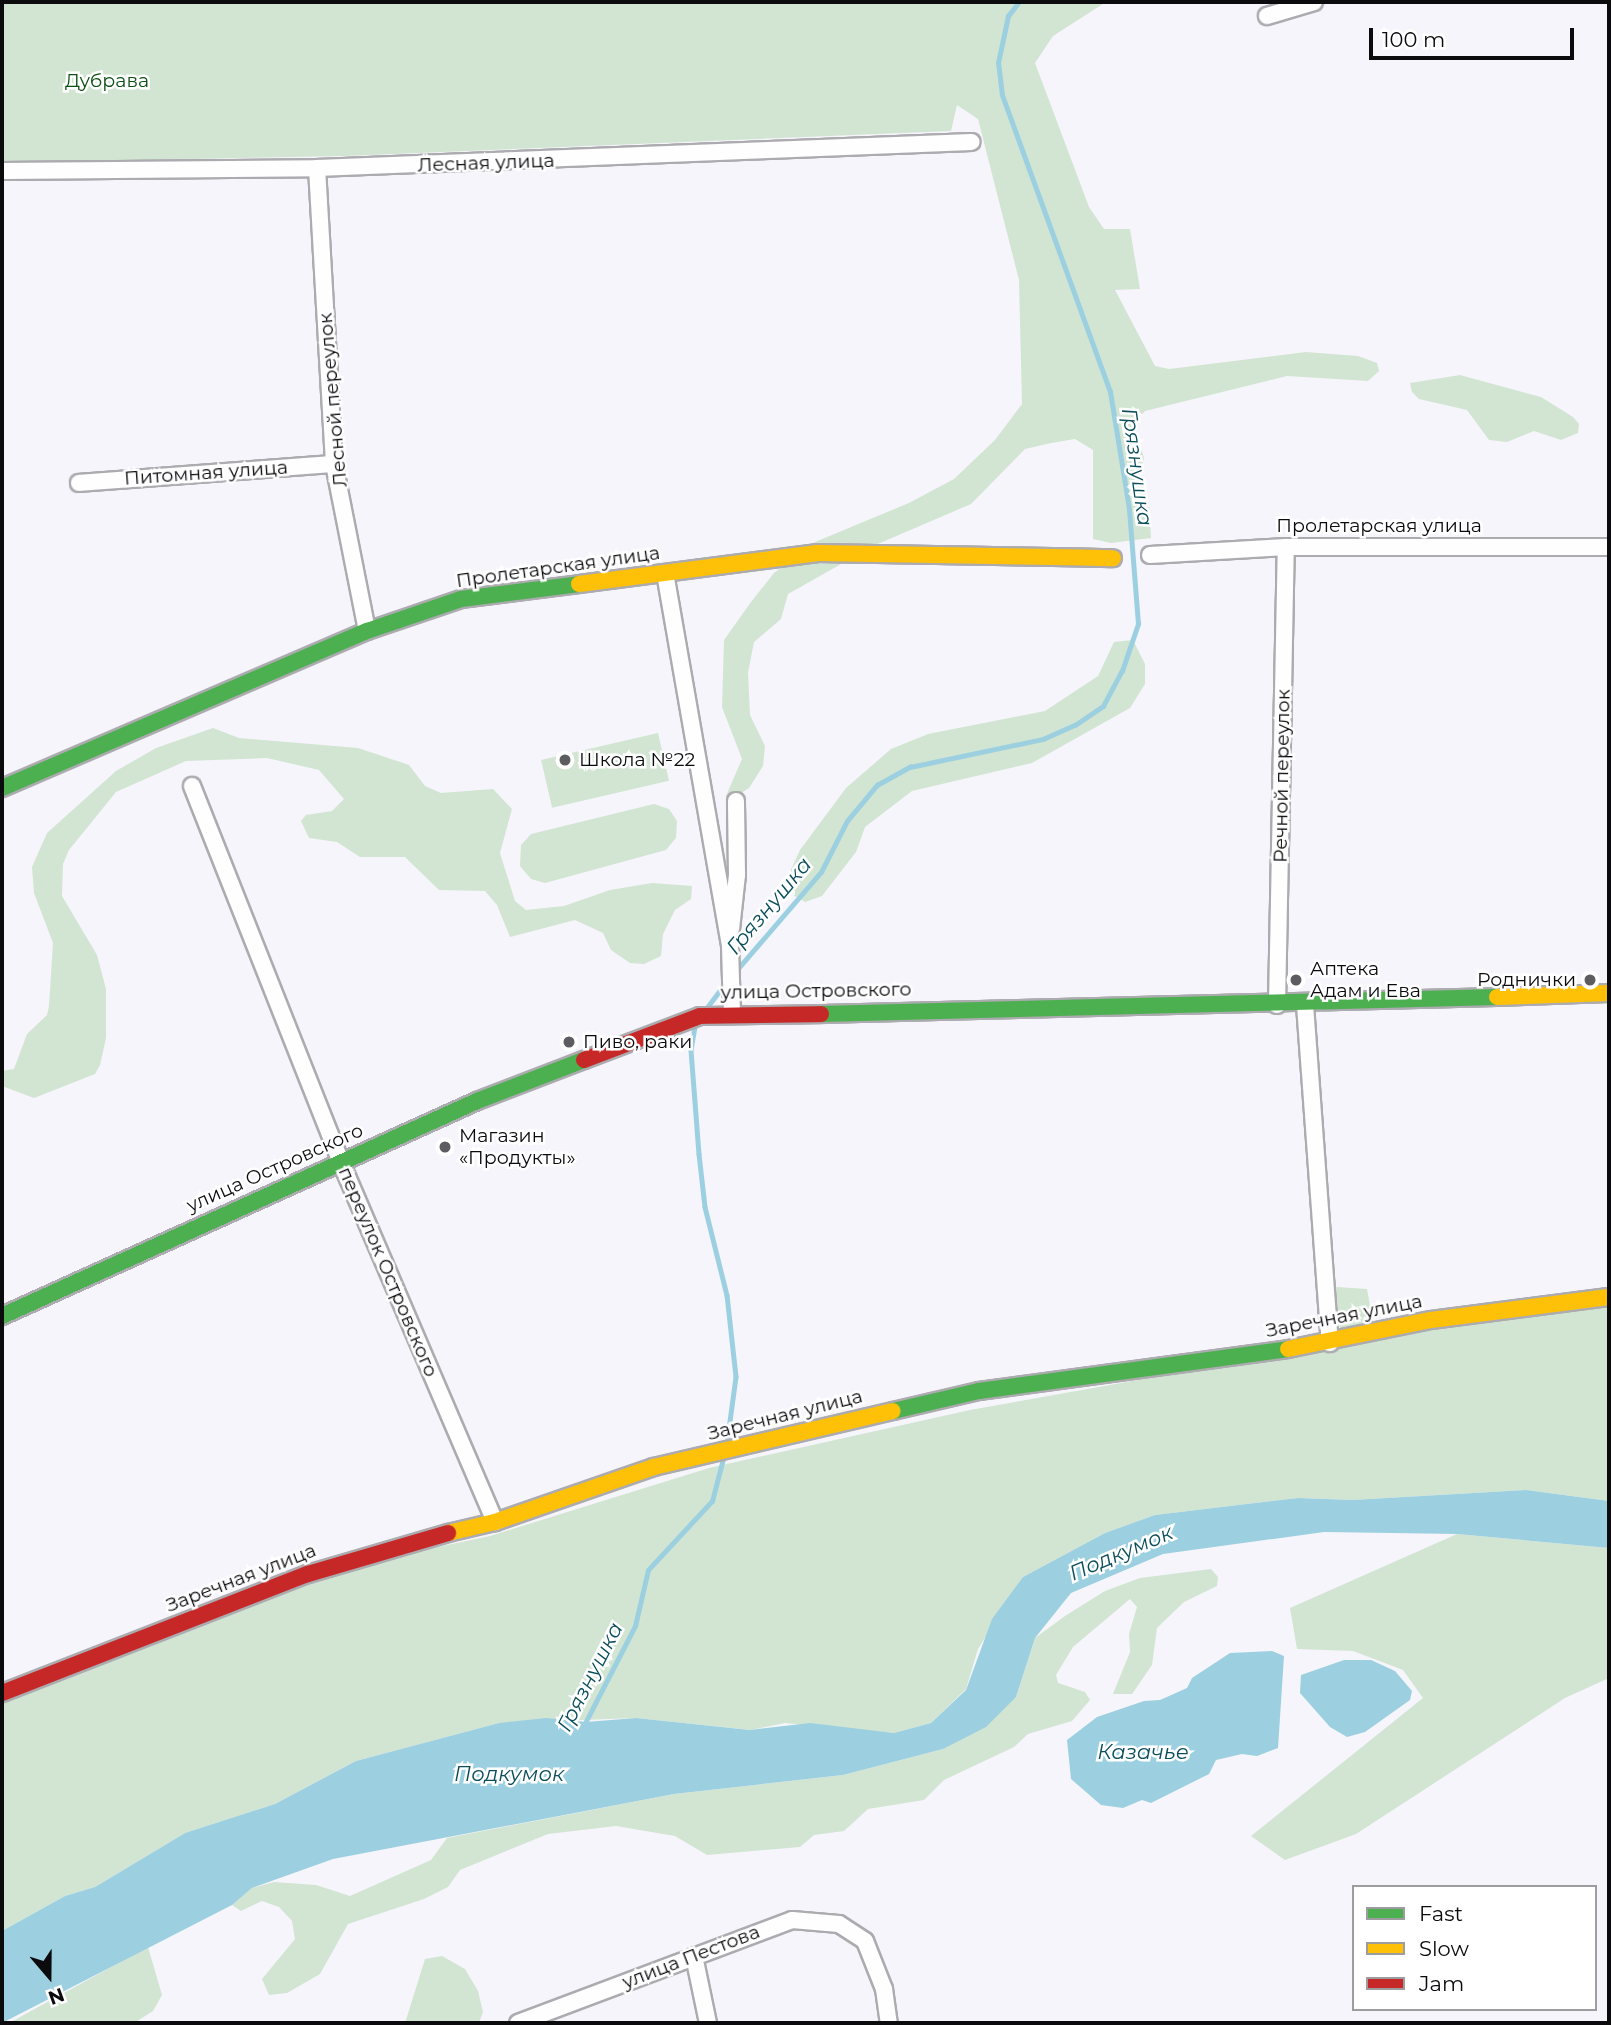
<!DOCTYPE html>
<html>
<head>
<meta charset="utf-8">
<style>
	body { margin:0 }
	#map { position:relative; width:1611px; height:2025px; overflow:hidden; background:#f6f5fb; font-family:Montserrat,sans-serif }
	div>[style] { position:absolute }
	[style*='--x'] { left:calc(var(--x)*1px); top:calc(var(--y)*1px); width:calc(var(--w)*1px); rotate:calc(var(--a)*1deg) }
	.green>* { inset:0; background:#d1e5d2; transform-origin:0 0 }
	.water>* { inset:0; background:#9cd0e0 }
	.stream>* { height:4.5px; margin:-2.25px; padding:0 2.25px; transform-origin:2.25px; border-radius:2.25px; background:#9cd0e0 }
	.roads { filter:drop-shadow(2px 0 #acabaf) drop-shadow(-2px 0 #acabaf) drop-shadow(0 2px #acabaf) drop-shadow(0 -2px #acabaf) }
	.street>* { height:16px; margin:-8px; padding:0 8px; transform-origin:8px; border-radius:8px; background:#fefefe }
	.fast>* { height:16px; margin:-8px; padding:0 8px; transform-origin:8px; border-radius:8px; background:#4caf50 }
	.slow>* { height:16px; margin:-8px; padding:0 8px; transform-origin:8px; border-radius:8px; background:#ffc107 }
	.jam>* { height:16px; margin:-8px; padding:0 8px; transform-origin:8px; border-radius:8px; background:#c62828 }
	.dots>* { width:19px; height:19px; translate:-50% -50%; box-sizing:border-box; border:4px solid #fff; border-radius:50% }
	span { translate:-50% -50%; white-space:nowrap; text-align:center; line-height:1.15; -webkit-text-stroke:5px #fff; paint-order:stroke }
	.park-label { font-size:19px; color:#0e4f15 }
	.street-label { font-size:19px; color:#0b0b0e }
	.poi-label { font-size:19px; color:#0b0b0e }
	.left { translate:0 -50%; text-align:left }
	.right { translate:-100% -50%; text-align:right }
	.water-label { font-size:21px; color:#0b4e5c; font-style:italic }
	.frame { position:absolute; inset:0; border:4px solid #0b0b0e; pointer-events:none }
	.legend { position:absolute; left:1352px; top:1885px; width:245px; height:126px; box-sizing:border-box; background:#fff; border:2px solid #9d9d9f; margin:0; padding:9px 12px; list-style:none; font-size:21px; color:#0b0b0e }
	.legend li { display:flex; align-items:center; gap:14px; height:35px }
	.legend b { width:35px; border:2px solid #9d9d9f }
	.north { position:absolute; left:14px; top:1941px; width:70px; height:70px; -webkit-text-stroke:5px #fff; paint-order:stroke; rotate:160deg; font-size:19px; font-weight:700; line-height:28px; text-align:center; color:#0b0b0e }
	.north::after { content:''; display:block; margin:auto; width:24px; height:32px; background:#0b0b0e; clip-path:polygon(50% 0,100% 100%,50% 72%,0 100%) }
	.scale { position:absolute; left:1369px; top:28px; width:205px; height:32px; box-sizing:border-box; border:4px solid #0b0b0e; border-top:0; padding-left:9px; font-size:21px; line-height:24px; white-space:nowrap; color:#0b0b0e; -webkit-text-stroke:5px #fff; paint-order:stroke }
</style>
</head>
<body>
<div id="map">
	<div class="green">
		<i style="clip-path:polygon(2px 2px,1106px 2px,1053px 36px,1035px 63px,1089px 207px,1104px 229px,1130px 229px,1140px 289px,1115px 290px,1155px 366px,1169px 369px,1306px 352px,1358px 356px,1377px 363px,1379px 371px,1368px 381px,1287px 376px,1145px 411px,1133px 424px,1144px 458px,1139px 478px,1149px 503px,1151px 538px,1111px 543px,1093px 539px,1093px 450px,1075px 439px,1051px 443px,1025px 449px,971px 504px,873px 546px,788px 594px,781px 619px,754px 642px,748px 673px,750px 715px,765px 746px,763px 766px,749px 788px,729px 801px,726px 796px,742px 759px,722px 707px,724px 640px,751px 602px,774px 573px,815px 542px,909px 503px,954px 479px,995px 440px,1022px 404px,1019px 280px,978px 119px,957px 105px,951px 131px,344px 156px,2px 163px)"></i>
		<i style="clip-path:polygon(1460px 375px,1541px 397px,1573px 417px,1579px 424px,1578px 433px,1561px 440px,1534px 431px,1507px 442px,1489px 440px,1467px 410px,1419px 399px,1412px 392px,1410px 383px)"></i>
		<i style="clip-path:polygon(1133px 640px,1145px 664px,1145px 684px,1130px 708px,1032px 763px,912px 791px,865px 827px,856px 852px,822px 896px,805px 902px,790px 893px,788px 876px,800px 850px,846px 788px,891px 749px,928px 734px,1045px 711px,1098px 676px,1114px 642px)"></i>
		<i style="clip-path:polygon(213px 728px,239px 738px,358px 748px,409px 765px,425px 786px,441px 793px,493px 789px,512px 809px,500px 853px,515px 901px,526px 910px,564px 906px,610px 890px,652px 883px,692px 886px,691px 899px,675px 910px,663px 934px,661px 956px,644px 964px,630px 963px,611px 950px,603px 933px,575px 920px,510px 937px,497px 905px,485px 891px,439px 890px,405px 857px,360px 857px,337px 842px,309px 838px,301px 821px,306px 815px,332px 811px,344px 799px,319px 770px,267px 758px,186px 761px,116px 792px,69px 850px,63px 864px,62px 896px,97px 955px,106px 989px,106px 1038px,100px 1065px,95px 1074px,34px 1098px,2px 1086px,2px 1071px,14px 1069px,27px 1034px,47px 1015px,49px 1006px,53px 943px,34px 893px,32px 867px,47px 833px,116px 771px,156px 748px)"></i>
		<i style="left:658px;top:733px;width:49px;height:120px;rotate:77deg"></i>
		<i style="clip-path:polygon(654px 804px,669px 809px,677px 821px,676px 838px,666px 850px,545px 883px,531px 879px,520px 866px,521px 845px,531px 834px)"></i>
		<i style="clip-path:polygon(1337px 1287px,1367px 1289px,1374px 1327px,1341px 1332px,1332px 1291px)"></i>
		<i style="clip-path:polygon(1609px 1306px,1609px 1501px,1526px 1490px,1352px 1500px,1298px 1498px,1155px 1515px,1105px 1533px,1023px 1577px,978px 1649px,966px 1689px,931px 1723px,894px 1733px,785px 1723px,751px 1730px,636px 1718px,499px 1723px,356px 1761px,275px 1804px,185px 1833px,95px 1887px,65px 1896px,2px 1931px,2px 1701px,125px 1652px,376px 1560px,490px 1536px,709px 1468px,970px 1410px,1434px 1327px)"></i>
		<i style="clip-path:polygon(1457px 1534px,1609px 1548px,1609px 1678px,1565px 1698px,1356px 1834px,1285px 1860px,1251px 1836px,1423px 1698px,1403px 1670px,1353px 1651px,1297px 1649px,1290px 1608px)"></i>
		<i style="clip-path:polygon(1211px 1569px,1218px 1577px,1217px 1586px,1184px 1602px,1157px 1628px,1152px 1665px,1132px 1694px,1113px 1694px,1130px 1652px,1129px 1634px,1137px 1607px,1130px 1599px,1073px 1647px,1056px 1675px,1058px 1683px,1085px 1692px,1090px 1700px,1072px 1721px,1028px 1734px,1014px 1747px,944px 1780px,924px 1800px,868px 1809px,844px 1831px,814px 1835px,800px 1847px,707px 1855px,675px 1836px,616px 1826px,548px 1834px,460px 1870px,448px 1887px,424px 1899px,348px 1924px,320px 1974px,287px 1993px,269px 1995px,262px 1979px,295px 1939px,292px 1921px,279px 1907px,262px 1901px,241px 1911px,232px 1905px,252px 1888px,274px 1882px,316px 1885px,350px 1896px,431px 1860px,447px 1838px,674px 1794px,843px 1775px,943px 1749px,1016px 1697px,1035px 1638px,1065px 1616px,1105px 1591px,1140px 1578px)"></i>
		<i style="clip-path:polygon(148px 1947px,162px 1995px,153px 2011px,134px 2023px,9px 2023px)"></i>
		<i style="clip-path:polygon(442px 1956px,465px 1969px,478px 1991px,483px 2012px,479px 2023px,405px 2023px,425px 1959px)"></i>
	</div>
	<div class="water">
		<i style="clip-path:polygon(1526px 1490px,1609px 1501px,1609px 1548px,1457px 1534px,1324px 1532px,1163px 1554px,1071px 1593px,1035px 1638px,1016px 1697px,986px 1727px,943px 1749px,843px 1775px,674px 1794px,333px 1859px,252px 1888px,232px 1905px,2px 2023px,2px 1931px,65px 1896px,95px 1887px,185px 1833px,275px 1804px,356px 1761px,499px 1723px,546px 1718px,586px 1722px,636px 1718px,750px 1730px,810px 1723px,894px 1733px,931px 1723px,966px 1690px,992px 1619px,1023px 1577px,1105px 1533px,1155px 1515px,1298px 1498px,1352px 1500px)"></i>
		<i style="clip-path:polygon(1272px 1651px,1284px 1656px,1278px 1748px,1257px 1756px,1242px 1754px,1216px 1760px,1209px 1774px,1151px 1803px,1142px 1800px,1123px 1808px,1101px 1805px,1071px 1779px,1067px 1740px,1097px 1717px,1144px 1701px,1160px 1700px,1187px 1688px,1192px 1678px,1230px 1653px)"></i>
		<i style="clip-path:polygon(1344px 1660px,1371px 1660px,1395px 1671px,1412px 1691px,1410px 1700px,1365px 1732px,1347px 1737px,1330px 1727px,1300px 1693px,1301px 1675px)"></i>
	</div>
	<div class="stream">
		<i style="--x:735;--y:972;--w:132;--a:-49.3"></i>
		<i style="--x:821;--y:872;--w:57;--a:-63"></i>
		<i style="--x:847;--y:821;--w:47;--a:-50.2"></i>
		<i style="--x:877;--y:785;--w:38;--a:-29"></i>
		<i style="--x:910;--y:767;--w:136;--a:-11.9"></i>
		<i style="--x:1043;--y:739;--w:35;--a:-24"></i>
		<i style="--x:1075;--y:725;--w:34;--a:-34"></i>
		<i style="--x:1103;--y:706;--w:40;--a:-62"></i>
		<i style="--x:1122;--y:671;--w:50;--a:-71.2"></i>
		<i style="--x:1138;--y:624;--w:115;--a:-94.5"></i>
		<i style="--x:1129;--y:509;--w:119;--a:-99.2"></i>
		<i style="--x:1110;--y:392;--w:316;--a:-110"></i>
		<i style="--x:1002;--y:95;--w:32;--a:-97"></i>
		<i style="--x:998;--y:63;--w:48;--a:-78"></i>
		<i style="--x:1008;--y:16;--w:18;--a:-52"></i>
		<i style="--x:705;--y:1010;--w:36;--a:-53"></i>
		<i style="--x:695;--y:1027;--w:23;--a:100"></i>
		<i style="--x:691;--y:1050;--w:104;--a:85.6"></i>
		<i style="--x:699;--y:1154;--w:53;--a:83.5"></i>
		<i style="--x:705;--y:1207;--w:91;--a:76"></i>
		<i style="--x:727;--y:1295;--w:82;--a:83.7"></i>
		<i style="--x:736;--y:1377;--w:68;--a:97.7"></i>
		<i style="--x:583;--y:1727;--w:114;--a:-62.8"></i>
		<i style="--x:635;--y:1626;--w:57;--a:-76.9"></i>
		<i style="--x:648;--y:1570;--w:94;--a:-47.2"></i>
		<i style="--x:712;--y:1501;--w:43;--a:-75.3"></i>
	</div>
	<div class="roads">
		<div class="street">
			<i style="--x:1267;--y:16;--w:49;--a:-16.6"></i>
			<i style="--x:317;--y:168;--w:296;--a:86.7"></i>
			<i style="--x:334;--y:464;--w:170;--a:78.8"></i>
			<i style="--x:2;--y:171;--w:315;--a:-0.5"></i>
			<i style="--x:317;--y:168;--w:655;--a:-2.28"></i>
			<i style="--x:79;--y:483;--w:256;--a:-4.3"></i>
			<i style="--x:1150;--y:555;--w:136;--a:-3.4"></i>
			<i style="--x:1286;--y:547;--w:323;--a:0"></i>
			<i style="--x:665;--y:573;--w:379;--a:80.1"></i>
			<i style="--x:730;--y:946;--w:66;--a:88.3"></i>
			<i style="--x:192;--y:786;--w:402;--a:68.4"></i>
			<i style="--x:340;--y:1160;--w:394;--a:66.8"></i>
			<i style="--x:731;--y:929;--w:54;--a:-83.7"></i>
			<i style="--x:737;--y:875;--w:74;--a:-90.8"></i>
			<i style="--x:1277;--y:1005;--w:458;--a:-88.9"></i>
			<i style="--x:1305;--y:1005;--w:339;--a:85.8"></i>
			<i style="--x:694;--y:1956;--w:68;--a:78.2"></i>
			<i style="--x:518;--y:2023;--w:293;--a:-20.6"></i>
			<i style="--x:792;--y:1920;--w:47;--a:4.9"></i>
			<i style="--x:839;--y:1924;--w:31;--a:33"></i>
			<i style="--x:865;--y:1941;--w:52;--a:68.4"></i>
			<i style="--x:884;--y:1989;--w:34;--a:82"></i>
		</div>
		<div class="fast">
			<i style="--x:2;--y:788;--w:397;--a:-23.3"></i>
			<i style="--x:367;--y:631;--w:99;--a:-18.8"></i>
			<i style="--x:461;--y:599;--w:119;--a:-7.2"></i>
			<i style="--x:821;--y:1014;--w:676;--a:-1.44"></i>
			<i style="--x:2;--y:1316;--w:521;--a:-24.35"></i>
			<i style="--x:477;--y:1101;--w:115;--a:-21"></i>
			<i style="--x:893;--y:1411;--w:88;--a:-13.1"></i>
			<i style="--x:979;--y:1391;--w:312;--a:-7.7"></i>
		</div>
		<div class="slow">
			<i style="--x:579;--y:584;--w:241;--a:-7.4"></i>
			<i style="--x:818;--y:553;--w:295;--a:1"></i>
			<i style="--x:1497;--y:997;--w:112;--a:-2"></i>
			<i style="--x:1288;--y:1349;--w:146;--a:-11.5"></i>
			<i style="--x:1431;--y:1320;--w:179;--a:-7.4"></i>
			<i style="--x:448;--y:1533;--w:48;--a:-13.2"></i>
			<i style="--x:495;--y:1522;--w:168;--a:-19.1"></i>
			<i style="--x:654;--y:1467;--w:245;--a:-13.2"></i>
		</div>
		<div class="jam">
			<i style="--x:584;--y:1060;--w:124;--a:-20.8"></i>
			<i style="--x:700;--y:1016;--w:121;--a:-0.9"></i>
			<i style="--x:2;--y:1693;--w:328;--a:-21.3"></i>
			<i style="--x:308;--y:1574;--w:146;--a:-16.3"></i>
		</div>
	</div>
	<div class="dots">
		<i style="left:565px;top:760px;background:#5d5d61"></i>
		<i style="left:1296px;top:980px;background:#5d5d61"></i>
		<i style="left:1590px;top:980px;background:#5d5d61"></i>
		<i style="left:569px;top:1042px;background:#5d5d61"></i>
		<i style="left:445px;top:1147px;background:#5d5d61"></i>
	</div>
	<div class="park-label">
		<span style="left:107px;top:81px">Дубрава</span>
	</div>
	<div class="street-label">
		<span style="left:486px;top:163px;rotate:-2deg">Лесная улица</span>
		<span style="left:333px;top:400px;rotate:-95deg">Лесной переулок</span>
		<span style="left:206px;top:473px;rotate:-4deg">Питомная улица</span>
		<span style="left:1379px;top:526px">Пролетарская улица</span>
		<span style="left:558px;top:567px;rotate:-8deg">Пролетарская улица</span>
		<span style="left:1282px;top:776px;rotate:-89deg">Речной переулок</span>
		<span style="left:816px;top:991px;rotate:-1deg">улица Островского</span>
		<span style="left:275px;top:1168px;rotate:-24deg">улица Островского</span>
		<span style="left:388px;top:1272px;rotate:67deg">переулок Островского</span>
		<span style="left:1344px;top:1316px;rotate:-11deg">Заречная улица</span>
		<span style="left:785px;top:1415px;rotate:-14deg">Заречная улица</span>
		<span style="left:241px;top:1578px;rotate:-21deg">Заречная улица</span>
		<span style="left:691px;top:1957px;rotate:-21deg">улица Пестова</span>
	</div>
	<div class="poi-label">
		<span class="left" style="left:579px;top:760px">Школа №22</span>
		<span class="left" style="left:1310px;top:980px">Аптека<br>Адам и Ева</span>
		<span class="right" style="left:1576px;top:980px">Роднички</span>
		<span class="left" style="left:583px;top:1042px">Пиво, раки</span>
		<span class="left" style="left:459px;top:1147px">Магазин<br>«Продукты»</span>
	</div>
	<div class="water-label">
		<span style="left:1137px;top:467px;rotate:82deg">Грязнушка</span>
		<span style="left:769px;top:906px;rotate:-50deg">Грязнушка</span>
		<span style="left:1121px;top:1553px;rotate:-23deg">Подкумок</span>
		<span style="left:590px;top:1677px;rotate:-63deg">Грязнушка</span>
		<span style="left:1143px;top:1752px">Казачье</span>
		<span style="left:509px;top:1774px">Подкумок</span>
	</div>
	<div class="frame"></div>
	<ul class="legend">
	<li><b style="height:9px;background:#4caf50"></b>Fast</li>
	<li><b style="height:9px;background:#ffc107"></b>Slow</li>
	<li><b style="height:9px;background:#c62828"></b>Jam</li>
	</ul>
	<div class="north">N</div>
	<div class="scale">100 m</div>
</div>
</body>
</html>
